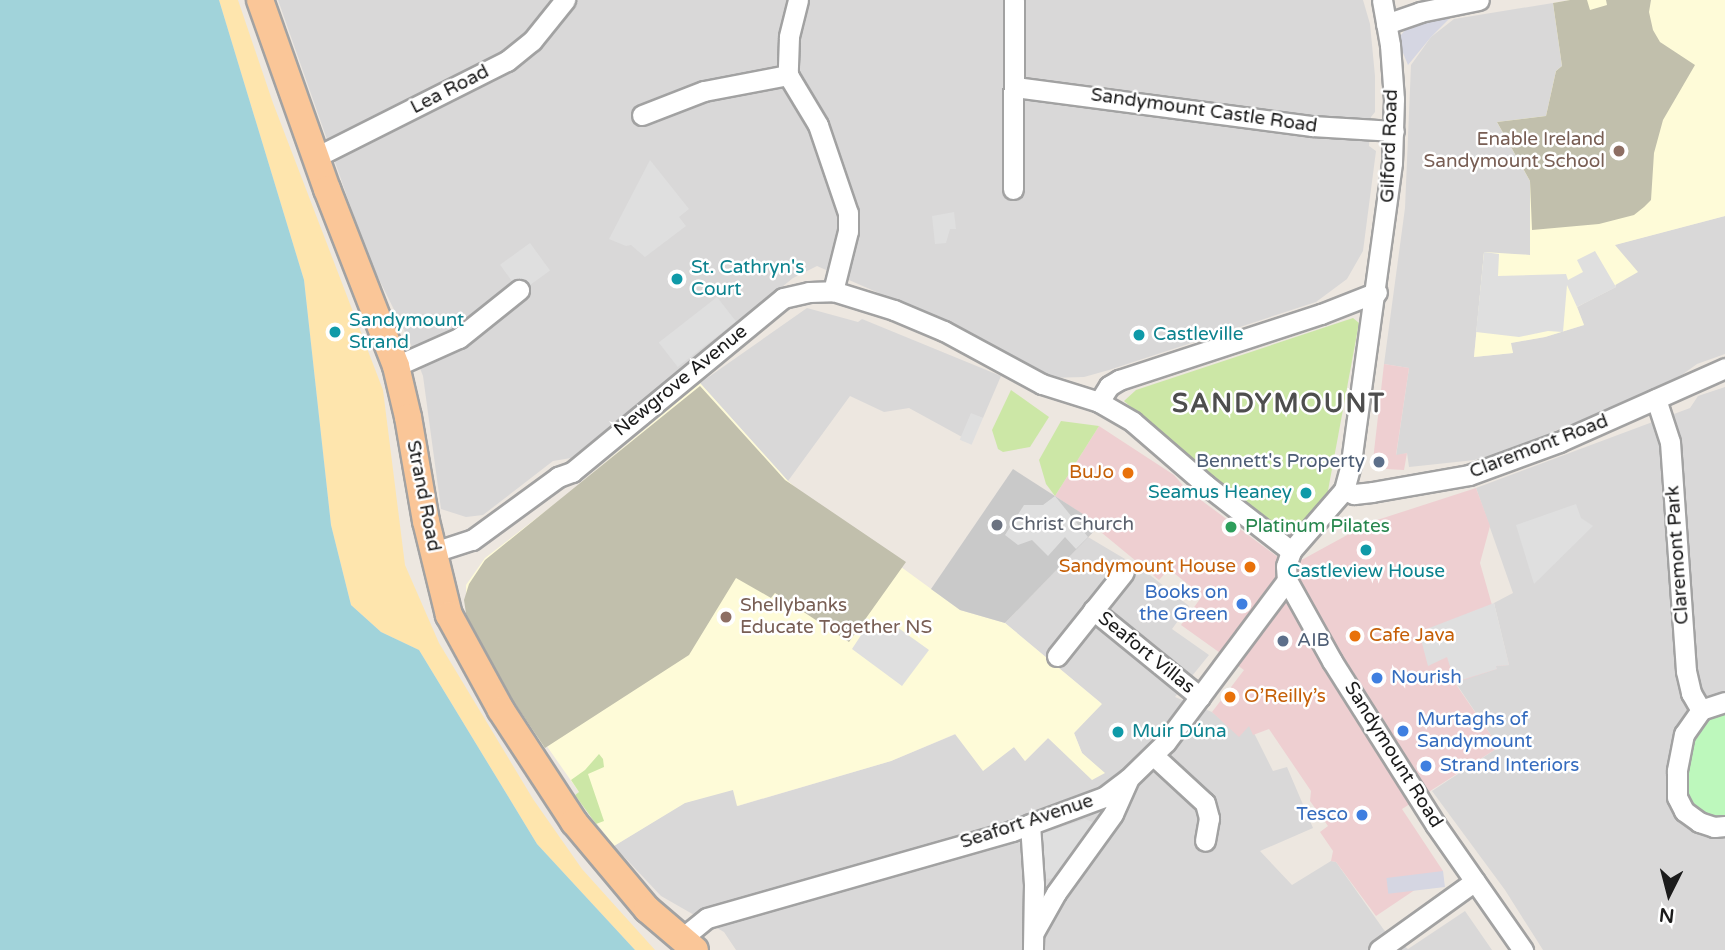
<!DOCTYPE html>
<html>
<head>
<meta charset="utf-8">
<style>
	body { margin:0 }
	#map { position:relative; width:1725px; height:950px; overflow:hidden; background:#ede7e0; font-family:"Varela Round",sans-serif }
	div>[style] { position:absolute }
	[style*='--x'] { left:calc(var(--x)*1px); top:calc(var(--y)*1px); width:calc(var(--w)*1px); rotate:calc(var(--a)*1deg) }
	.residential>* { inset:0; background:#d9d8d8 }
	.commercial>* { inset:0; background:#eecfd1 }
	.education>* { inset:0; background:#fefbd8 }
	.religious>* { inset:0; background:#c9c9c9 }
	.construction>* { inset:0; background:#c1bfac }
	.grass>* { inset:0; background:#cce7a6 }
	.sand>* { inset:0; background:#fee5ad }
	.park>* { inset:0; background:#bdf8bc }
	.parking>* { inset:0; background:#dfdfdf; transform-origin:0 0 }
	.plaza>* { inset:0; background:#d5d6e2; transform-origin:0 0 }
	.water>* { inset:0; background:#a1d3da }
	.roads { filter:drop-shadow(2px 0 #a2a2a2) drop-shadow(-2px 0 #a2a2a2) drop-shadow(0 2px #a2a2a2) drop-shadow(0 -2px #a2a2a2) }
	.minor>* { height:19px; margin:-9.5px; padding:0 9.5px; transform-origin:9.5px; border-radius:9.5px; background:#fff }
	.major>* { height:26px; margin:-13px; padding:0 13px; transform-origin:13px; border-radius:13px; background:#fac698 }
	.dots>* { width:19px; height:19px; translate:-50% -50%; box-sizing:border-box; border:4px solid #fff; border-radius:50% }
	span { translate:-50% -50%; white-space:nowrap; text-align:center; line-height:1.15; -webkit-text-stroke:5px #fff; paint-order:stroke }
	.street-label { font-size:19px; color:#1b1b1b }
	.education-label { font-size:19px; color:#785e54 }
	.right { translate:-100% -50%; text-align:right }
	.left { translate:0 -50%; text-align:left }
	.culture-label { font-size:19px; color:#0d838f }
	.service-label { font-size:19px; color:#4e5e75 }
	.food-label { font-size:19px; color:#c56008 }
	.worship-label { font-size:19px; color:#5b616d }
	.leisure-label { font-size:19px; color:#27864d }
	.shop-label { font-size:19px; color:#366cbe }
	.district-label { font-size:26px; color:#4e4e4e; font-weight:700; letter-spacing:2px }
	.north { position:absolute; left:1634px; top:859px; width:70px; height:70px; -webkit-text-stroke:5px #fff; paint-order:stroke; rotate:186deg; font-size:19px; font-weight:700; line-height:28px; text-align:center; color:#1b1b1b }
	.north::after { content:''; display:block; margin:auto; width:24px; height:32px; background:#1b1b1b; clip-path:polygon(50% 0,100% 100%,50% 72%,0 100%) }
</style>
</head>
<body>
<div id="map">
	<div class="residential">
		<i style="clip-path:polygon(278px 0,1363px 0,1370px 24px,1375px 76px,1375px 112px,1371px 117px,1369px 146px,1376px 151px,1363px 251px,1347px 279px,1316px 302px,1109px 370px,1084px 377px,1048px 378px,961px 329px,817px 266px,793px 278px,571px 458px,553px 461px,483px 515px,466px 517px,441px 509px,423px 376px,409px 340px,369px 259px)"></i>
		<i style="clip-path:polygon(1553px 3px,1562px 66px,1556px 71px,1546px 116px,1497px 122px,1530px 181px,1530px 255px,1484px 253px,1474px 357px,1513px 353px,1510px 343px,1545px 337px,1584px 325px,1577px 307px,1616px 287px,1614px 245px,1725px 216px,1725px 354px,1697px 364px,1679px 377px,1637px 399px,1552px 432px,1540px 440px,1475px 460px,1409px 467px,1407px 453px,1396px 456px,1409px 368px,1384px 364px,1405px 208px,1411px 65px,1431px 37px,1454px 19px)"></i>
		<i style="clip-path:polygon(807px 308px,858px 322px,862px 319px,1001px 376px,983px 418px,971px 414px,962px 437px,909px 408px,884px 412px,850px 396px,788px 481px,700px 383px)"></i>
		<i style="clip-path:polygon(1725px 387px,1725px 950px,1543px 950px,1505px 890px,1432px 791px,1499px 747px,1455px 682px,1496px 669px,1495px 666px,1509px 665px,1494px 603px,1513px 593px,1476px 488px,1690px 408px,1698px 396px)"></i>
		<i style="clip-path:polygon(1088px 537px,1125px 559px,1120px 563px,1135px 575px,1141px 568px,1189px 606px,1172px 629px,1209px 655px,1175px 697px,1212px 712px,1234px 730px,1250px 725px,1273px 771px,1287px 767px,1313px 828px,1260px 851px,1292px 885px,1331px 861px,1336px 862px,1384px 930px,1408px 949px,1465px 911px,1492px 950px,736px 950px,724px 932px,661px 896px,614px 846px,684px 803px,733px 789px,738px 806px,891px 761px,956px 734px,983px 770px,1014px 747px,1025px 761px,1048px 738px,1104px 773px,1082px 753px,1074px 733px,1101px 703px,1005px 623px)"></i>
	</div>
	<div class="commercial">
		<i style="clip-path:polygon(1384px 364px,1409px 368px,1396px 455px,1407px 453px,1404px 470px,1386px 469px,1373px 460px)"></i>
		<i style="clip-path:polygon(1099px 426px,1174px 475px,1186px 489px,1286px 563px,1296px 563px,1371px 522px,1476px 488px,1490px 526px,1480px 563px,1509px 665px,1496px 666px,1497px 669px,1455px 683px,1499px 747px,1402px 809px,1443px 871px,1376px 916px,1336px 862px,1331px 861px,1333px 851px,1320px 832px,1328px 826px,1310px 801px,1311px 791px,1269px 729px,1253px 735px,1249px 726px,1239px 737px,1212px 712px,1244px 670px,1181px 625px,1200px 599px,1190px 586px,1169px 569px,1159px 580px,1102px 533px,1105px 529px,1055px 496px)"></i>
	</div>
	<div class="education">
		<i style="clip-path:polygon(1570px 0,1725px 0,1725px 216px,1615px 245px,1638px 272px,1577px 307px,1584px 325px,1545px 337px,1511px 343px,1513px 353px,1474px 357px,1484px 252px,1530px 255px,1530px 181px,1497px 122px,1546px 116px,1556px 71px,1562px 66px,1553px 3px)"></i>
		<i style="clip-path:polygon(700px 383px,788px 481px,812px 502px,960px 610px,1005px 623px,1102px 704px,1074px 733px,1082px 753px,1105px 773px,1092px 780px,1048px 738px,1025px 761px,1014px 747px,983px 771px,955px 734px,891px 761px,737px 806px,733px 790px,685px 803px,614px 846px,575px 795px,579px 792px,546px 745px,543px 747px,506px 689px,466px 597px,466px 585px,485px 558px,569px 493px)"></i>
	</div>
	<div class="religious">
		<i style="clip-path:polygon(1013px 469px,1100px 525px,1005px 623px,960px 610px,931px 589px)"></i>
	</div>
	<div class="construction">
		<i style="clip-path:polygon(1570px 0,1587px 0,1590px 10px,1607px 5px,1606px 0,1651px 0,1649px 12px,1653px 30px,1660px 42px,1695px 65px,1663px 120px,1654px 153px,1651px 200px,1644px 207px,1634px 215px,1599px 224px,1532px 230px,1530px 181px,1497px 122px,1546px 116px,1556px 71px,1562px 66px,1553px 3px)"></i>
		<i style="clip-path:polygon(700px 386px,785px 480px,906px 562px,849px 642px,775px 593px,771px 598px,736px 578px,689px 655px,545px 748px,500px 681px,467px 620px,464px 600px,469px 584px,485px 560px)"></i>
	</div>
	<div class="grass">
		<i style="clip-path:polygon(1353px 318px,1359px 323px,1327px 496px,1303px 522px,1274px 531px,1124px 401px,1136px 390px)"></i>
		<i style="clip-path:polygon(1011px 390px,1049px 417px,1030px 447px,1003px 452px,998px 449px,992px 430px)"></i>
		<i style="clip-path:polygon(1061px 421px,1099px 426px,1055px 496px,1046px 484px,1039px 460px)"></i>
		<i style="clip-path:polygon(599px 754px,603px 759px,604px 767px,588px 774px,604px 821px,596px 824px,575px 795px,579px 792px,571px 780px,585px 770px)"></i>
	</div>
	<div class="sand">
		<i style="clip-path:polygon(219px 0,238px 0,273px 103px,383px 390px,405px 565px,439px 643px,533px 799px,582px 869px,655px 950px,635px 950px,537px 844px,419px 650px,381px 632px,351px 605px,331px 525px,304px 280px)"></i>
	</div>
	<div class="park">
		<i style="clip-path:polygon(1725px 713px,1725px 818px,1710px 817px,1694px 809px,1689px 802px,1685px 785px,1687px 769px,1698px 728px,1711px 716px)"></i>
	</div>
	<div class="parking">
		<i style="clip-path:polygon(650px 160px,689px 209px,679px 217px,686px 226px,645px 257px,631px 245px,626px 246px,609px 239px)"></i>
		<i style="clip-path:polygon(954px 212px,956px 229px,950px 229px,946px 243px,935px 244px,932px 216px)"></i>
		<i style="left:530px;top:243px;width:34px;height:37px;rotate:54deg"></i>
		<i style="clip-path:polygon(1595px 251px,1616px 287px,1577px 307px,1567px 285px,1563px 332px,1548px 331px,1519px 337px,1476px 332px,1484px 252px,1499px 254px,1498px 276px,1566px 274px,1568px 280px,1583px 272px,1577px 260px)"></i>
		<i style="left:717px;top:297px;width:31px;height:74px;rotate:52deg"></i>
		<i style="left:971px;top:413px;width:13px;height:29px;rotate:23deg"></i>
		<i style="clip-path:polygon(1055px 496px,1088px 537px,1076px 549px,1065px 537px,1048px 556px,1032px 540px,1018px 545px,1005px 535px,1024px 505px,1043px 505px)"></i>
		<i style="clip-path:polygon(1576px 504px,1581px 518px,1593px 526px,1534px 584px,1516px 525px)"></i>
		<i style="clip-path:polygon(1494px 603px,1509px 665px,1496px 666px,1497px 669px,1455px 682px,1447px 657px,1428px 666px,1419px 632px)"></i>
		<i style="clip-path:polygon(890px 622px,929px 650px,902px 686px,852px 649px,867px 626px,880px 635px)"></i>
		<i style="clip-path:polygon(1085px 819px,1097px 824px,1058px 878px,1043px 879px,1041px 834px)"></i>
	</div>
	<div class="plaza">
		<i style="clip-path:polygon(1452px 16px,1431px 37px,1408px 65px,1401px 48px,1401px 35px,1407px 28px)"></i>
		<i style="left:1443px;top:871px;width:16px;height:57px;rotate:83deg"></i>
	</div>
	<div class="water">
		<i style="clip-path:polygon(0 0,219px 0,304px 280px,331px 525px,351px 605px,381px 632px,419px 650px,537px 844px,635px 950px,0 950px)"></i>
	</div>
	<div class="roads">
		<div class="minor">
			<i style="--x:798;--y:0;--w:38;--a:104"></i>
			<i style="--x:789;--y:37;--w:38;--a:92"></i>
			<i style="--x:788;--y:75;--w:58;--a:59"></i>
			<i style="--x:818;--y:125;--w:93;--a:71.2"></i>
			<i style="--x:848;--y:213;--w:18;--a:90"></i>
			<i style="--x:848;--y:231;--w:62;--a:104"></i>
			<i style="--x:1382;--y:0;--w:46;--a:79.9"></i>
			<i style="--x:1390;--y:45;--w:54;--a:85.8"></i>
			<i style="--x:1394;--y:99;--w:64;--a:91.8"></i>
			<i style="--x:1392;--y:163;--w:304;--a:97.8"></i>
			<i style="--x:1351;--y:464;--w:27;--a:105"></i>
			<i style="--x:1344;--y:490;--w:81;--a:131"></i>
			<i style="--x:1291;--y:551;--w:16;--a:108"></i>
			<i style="--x:1286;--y:566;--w:14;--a:86"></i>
			<i style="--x:1287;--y:580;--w:93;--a:60.9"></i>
			<i style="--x:1332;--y:661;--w:193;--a:57.7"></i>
			<i style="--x:1435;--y:824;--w:154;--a:55.1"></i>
			<i style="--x:1386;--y:24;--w:36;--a:-19"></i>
			<i style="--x:1420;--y:12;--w:60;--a:-11.5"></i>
			<i style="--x:1015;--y:87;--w:300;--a:7.5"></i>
			<i style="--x:1312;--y:126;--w:82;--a:3.5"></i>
			<i style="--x:642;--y:115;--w:66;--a:-21.2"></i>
			<i style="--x:704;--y:91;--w:86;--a:-10.8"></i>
			<i style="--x:316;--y:157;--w:214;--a:-26.7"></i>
			<i style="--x:507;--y:61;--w:32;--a:-39"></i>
			<i style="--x:532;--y:41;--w:53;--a:-51.2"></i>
			<i style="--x:1013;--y:189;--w:189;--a:-89.7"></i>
			<i style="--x:396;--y:366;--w:69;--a:-24"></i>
			<i style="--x:459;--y:338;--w:77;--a:-38.7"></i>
			<i style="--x:1656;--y:399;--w:45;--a:72"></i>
			<i style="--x:1670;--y:442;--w:230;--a:86"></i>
			<i style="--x:1686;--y:671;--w:23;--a:77"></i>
			<i style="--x:1691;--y:693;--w:20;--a:60"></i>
			<i style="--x:1099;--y:402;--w:19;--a:-58"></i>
			<i style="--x:1109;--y:386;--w:12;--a:-31"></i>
			<i style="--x:1119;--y:380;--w:213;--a:-18.1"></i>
			<i style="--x:1321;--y:314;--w:60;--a:-21.4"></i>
			<i style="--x:1344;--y:490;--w:11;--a:22"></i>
			<i style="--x:1354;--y:494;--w:18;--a:-6"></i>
			<i style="--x:1372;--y:492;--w:98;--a:-9.9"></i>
			<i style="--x:1469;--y:475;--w:96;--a:-20.1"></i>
			<i style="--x:1559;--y:442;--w:182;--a:-24"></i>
			<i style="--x:434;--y:552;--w:40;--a:-18"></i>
			<i style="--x:472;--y:540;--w:107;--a:-36.2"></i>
			<i style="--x:558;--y:477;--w:15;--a:-20"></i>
			<i style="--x:572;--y:472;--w:273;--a:-39.5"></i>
			<i style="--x:783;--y:298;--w:27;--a:-13"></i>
			<i style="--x:809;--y:292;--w:24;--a:-2"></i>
			<i style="--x:833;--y:291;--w:64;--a:17.3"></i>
			<i style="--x:894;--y:310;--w:54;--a:22.8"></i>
			<i style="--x:944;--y:331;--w:111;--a:28.4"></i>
			<i style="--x:1042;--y:384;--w:60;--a:17.5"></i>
			<i style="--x:1099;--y:402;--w:39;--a:30"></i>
			<i style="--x:1133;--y:422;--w:96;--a:40.8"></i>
			<i style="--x:1206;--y:485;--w:108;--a:37.8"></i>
			<i style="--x:1093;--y:610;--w:138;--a:39.1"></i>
			<i style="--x:1057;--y:656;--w:107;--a:-51.4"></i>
			<i style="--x:1725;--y:702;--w:25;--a:162"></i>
			<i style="--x:1701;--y:710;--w:29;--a:125"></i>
			<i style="--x:1684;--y:734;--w:38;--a:101"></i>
			<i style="--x:1677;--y:771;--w:26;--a:90"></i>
			<i style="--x:1677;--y:797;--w:16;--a:63"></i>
			<i style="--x:1684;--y:811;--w:19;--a:36"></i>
			<i style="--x:1699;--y:822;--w:16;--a:18"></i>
			<i style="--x:1714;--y:827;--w:11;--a:-5"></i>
			<i style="--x:1154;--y:756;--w:69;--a:42.7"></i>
			<i style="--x:1205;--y:803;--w:16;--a:75"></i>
			<i style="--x:1209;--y:818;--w:23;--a:100"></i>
			<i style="--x:1030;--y:824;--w:60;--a:86.2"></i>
			<i style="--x:1034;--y:884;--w:66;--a:90.9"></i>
			<i style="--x:1034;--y:932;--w:45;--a:-60.6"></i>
			<i style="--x:1056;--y:893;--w:97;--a:-54.2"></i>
			<i style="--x:1113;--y:814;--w:37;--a:-66"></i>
			<i style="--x:681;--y:939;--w:33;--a:-39"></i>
			<i style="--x:707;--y:918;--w:317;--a:-15.9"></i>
			<i style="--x:1012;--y:831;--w:98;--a:-20.3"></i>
			<i style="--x:1104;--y:797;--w:30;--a:-37"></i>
			<i style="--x:1128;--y:779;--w:53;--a:-44.2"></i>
			<i style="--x:1166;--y:742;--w:202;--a:-53.2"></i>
			<i style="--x:1379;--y:950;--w:118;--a:-35.7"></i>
		</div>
		<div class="major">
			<i style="--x:260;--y:0;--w:201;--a:70.5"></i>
			<i style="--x:327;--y:189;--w:190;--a:68.7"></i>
			<i style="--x:396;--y:366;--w:52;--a:76.8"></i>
			<i style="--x:408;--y:417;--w:106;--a:80.2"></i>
			<i style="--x:426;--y:521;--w:97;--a:76.3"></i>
			<i style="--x:449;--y:615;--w:108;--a:61.3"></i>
			<i style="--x:501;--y:710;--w:134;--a:56.9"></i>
			<i style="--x:574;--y:822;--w:114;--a:50"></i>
			<i style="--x:647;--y:909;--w:63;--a:40.5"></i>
		</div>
	</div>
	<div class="dots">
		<i style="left:1619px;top:151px;background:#8d6e63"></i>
		<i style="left:677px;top:279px;background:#0f9aa8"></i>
		<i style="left:335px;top:332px;background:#0f9aa8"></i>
		<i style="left:1139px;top:335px;background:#0f9aa8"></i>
		<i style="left:1379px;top:462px;background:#5c6f8a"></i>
		<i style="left:1128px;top:473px;background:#e8710a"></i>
		<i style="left:1306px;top:493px;background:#0f9aa8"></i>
		<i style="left:997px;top:525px;background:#6b7280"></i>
		<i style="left:1231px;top:527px;background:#2e9e5b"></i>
		<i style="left:1366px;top:550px;background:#0f9aa8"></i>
		<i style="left:1250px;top:567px;background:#e8710a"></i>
		<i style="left:1242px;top:604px;background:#3f7fe0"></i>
		<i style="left:726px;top:617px;background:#8d6e63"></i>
		<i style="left:1355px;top:636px;background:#e8710a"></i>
		<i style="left:1283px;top:641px;background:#5c6f8a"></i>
		<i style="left:1377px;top:678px;background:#3f7fe0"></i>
		<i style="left:1230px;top:697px;background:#e8710a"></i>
		<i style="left:1403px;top:731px;background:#3f7fe0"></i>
		<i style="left:1118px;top:732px;background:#0f9aa8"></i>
		<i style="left:1426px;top:766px;background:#3f7fe0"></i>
		<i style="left:1362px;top:815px;background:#3f7fe0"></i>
	</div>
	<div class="street-label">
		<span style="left:450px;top:90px;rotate:-27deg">Lea Road</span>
		<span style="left:1204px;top:111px;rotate:8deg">Sandymount Castle Road</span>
		<span style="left:1390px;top:146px;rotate:-88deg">Gilford Road</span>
		<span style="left:681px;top:381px;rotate:-39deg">Newgrove Avenue</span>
		<span style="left:1539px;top:447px;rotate:-21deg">Claremont Road</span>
		<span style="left:423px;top:496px;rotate:79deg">Strand Road</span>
		<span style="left:1678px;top:555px;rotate:-94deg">Claremont Park</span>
		<span style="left:1146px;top:653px;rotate:39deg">Seafort Villas</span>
		<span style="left:1393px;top:755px;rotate:58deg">Sandymount Road</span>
		<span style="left:1027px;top:822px;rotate:-18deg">Seafort Avenue</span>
	</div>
	<div class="education-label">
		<span class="right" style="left:1605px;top:151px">Enable Ireland<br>Sandymount School</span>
		<span class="left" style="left:740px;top:617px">Shellybanks<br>Educate Together NS</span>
	</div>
	<div class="culture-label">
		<span class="left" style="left:691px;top:279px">St. Cathryn's<br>Court</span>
		<span class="left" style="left:349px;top:332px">Sandymount<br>Strand</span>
		<span class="left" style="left:1153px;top:335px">Castleville</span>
		<span class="right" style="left:1292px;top:493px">Seamus Heaney</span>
		<span style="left:1366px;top:572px">Castleview House</span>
		<span class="left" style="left:1132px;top:732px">Muir Dúna</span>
	</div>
	<div class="service-label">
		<span class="right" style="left:1365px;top:462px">Bennett's Property</span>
		<span class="left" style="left:1297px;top:641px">AIB</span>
	</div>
	<div class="food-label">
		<span class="right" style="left:1114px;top:473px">BuJo</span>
		<span class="right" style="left:1236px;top:567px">Sandymount House</span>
		<span class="left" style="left:1369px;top:636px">Cafe Java</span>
		<span class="left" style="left:1244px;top:697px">O’Reilly’s</span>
	</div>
	<div class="worship-label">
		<span class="left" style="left:1011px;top:525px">Christ Church</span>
	</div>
	<div class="leisure-label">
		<span class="left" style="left:1245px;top:527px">Platinum Pilates</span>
	</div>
	<div class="shop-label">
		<span class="right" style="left:1228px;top:604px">Books on<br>the Green</span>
		<span class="left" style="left:1391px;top:678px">Nourish</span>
		<span class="left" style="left:1417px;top:731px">Murtaghs of<br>Sandymount</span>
		<span class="left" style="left:1440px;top:766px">Strand Interiors</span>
		<span class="right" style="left:1348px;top:815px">Tesco</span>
	</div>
	<div class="district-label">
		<span style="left:1279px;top:404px">SANDYMOUNT</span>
	</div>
	<div class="north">N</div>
</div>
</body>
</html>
